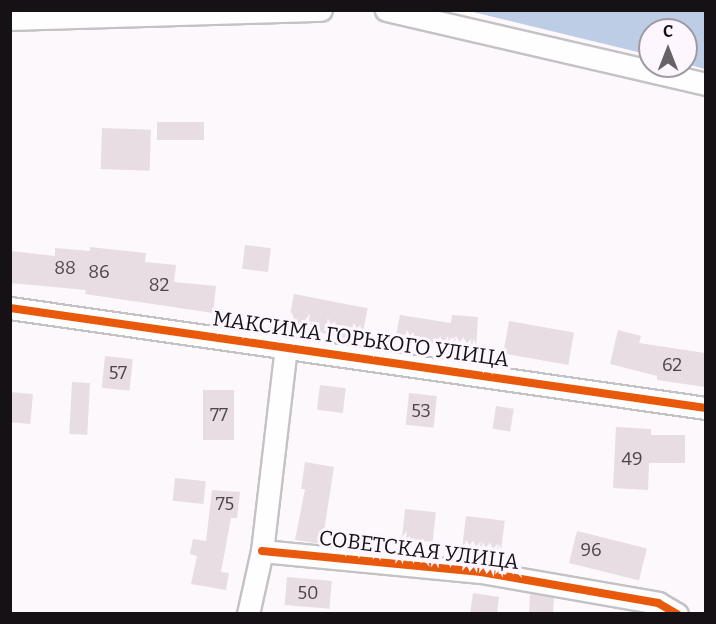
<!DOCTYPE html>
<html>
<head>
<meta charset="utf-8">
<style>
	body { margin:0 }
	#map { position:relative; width:716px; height:624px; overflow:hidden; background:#fcf8fc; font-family:Bitter,serif }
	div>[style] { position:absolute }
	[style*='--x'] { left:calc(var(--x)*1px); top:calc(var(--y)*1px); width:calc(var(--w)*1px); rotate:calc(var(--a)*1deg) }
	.water>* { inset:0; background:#becde6 }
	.building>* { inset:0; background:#e8dde3; transform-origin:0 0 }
	.roads { filter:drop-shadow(2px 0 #c5c2c6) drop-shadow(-2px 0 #c5c2c6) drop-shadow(0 2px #c5c2c6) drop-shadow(0 -2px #c5c2c6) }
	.minor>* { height:21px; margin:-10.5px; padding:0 10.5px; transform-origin:10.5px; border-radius:10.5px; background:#fffeff }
	.cycleway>* { height:8px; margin:-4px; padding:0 4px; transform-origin:4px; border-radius:4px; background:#e8590c }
	span { translate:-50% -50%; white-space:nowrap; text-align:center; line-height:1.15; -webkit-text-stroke:6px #fdf6fe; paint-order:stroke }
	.number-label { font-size:18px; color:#4b454a }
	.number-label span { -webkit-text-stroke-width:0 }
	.street-label { font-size:21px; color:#151115 }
	.frame { position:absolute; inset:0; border:12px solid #151115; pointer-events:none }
	.north { position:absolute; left:638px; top:18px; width:60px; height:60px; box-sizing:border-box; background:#fdf6fe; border:2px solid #a09aa1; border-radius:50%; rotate:0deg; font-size:16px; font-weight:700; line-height:24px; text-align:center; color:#151115 }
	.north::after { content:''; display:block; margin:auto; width:21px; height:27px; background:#666266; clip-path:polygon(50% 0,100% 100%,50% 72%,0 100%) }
</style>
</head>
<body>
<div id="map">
	<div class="water">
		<i style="clip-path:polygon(469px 11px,705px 11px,705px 69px,686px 64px,686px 30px,650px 30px,650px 55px)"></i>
	</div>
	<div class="building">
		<i style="left:157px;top:122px;width:47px;height:18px"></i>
		<i style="left:102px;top:128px;width:49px;height:41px;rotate:2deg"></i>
		<i style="left:245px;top:245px;width:26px;height:24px;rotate:7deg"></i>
		<i style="clip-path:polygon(90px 247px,146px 253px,145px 262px,176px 265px,174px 282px,216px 286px,213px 313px,85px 294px,86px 290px,10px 283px,10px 251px,55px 256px,55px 248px,90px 251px)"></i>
		<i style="left:294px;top:294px;width:75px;height:33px;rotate:11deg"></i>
		<i style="clip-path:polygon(400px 315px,451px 323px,452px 315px,478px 317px,476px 350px,395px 340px)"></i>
		<i style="left:509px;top:321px;width:66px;height:33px;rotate:10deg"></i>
		<i style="clip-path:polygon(618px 330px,641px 336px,639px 343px,705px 353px,705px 387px,657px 380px,657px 376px,610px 364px)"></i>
		<i style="left:105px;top:356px;width:28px;height:32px;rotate:6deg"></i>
		<i style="left:72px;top:382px;width:18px;height:52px;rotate:3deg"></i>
		<i style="left:320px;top:385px;width:26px;height:25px;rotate:7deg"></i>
		<i style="left:203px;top:390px;width:31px;height:50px"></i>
		<i style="left:10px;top:392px;width:23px;height:30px;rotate:5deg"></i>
		<i style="left:409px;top:393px;width:28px;height:32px;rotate:6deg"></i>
		<i style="left:496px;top:406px;width:18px;height:23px;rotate:9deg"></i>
		<i style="clip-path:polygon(616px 427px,651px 429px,651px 435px,685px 435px,685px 463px,649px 463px,648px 490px,613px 488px)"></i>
		<i style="clip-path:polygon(305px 462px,334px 467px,322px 544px,295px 540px,305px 489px,301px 489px)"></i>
		<i style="left:175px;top:478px;width:31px;height:23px;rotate:6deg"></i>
		<i style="clip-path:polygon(212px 490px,240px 492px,237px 518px,231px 518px,221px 572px,229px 573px,226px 590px,191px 584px,197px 556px,190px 554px,193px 539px,206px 541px)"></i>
		<i style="left:405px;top:509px;width:31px;height:30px;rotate:6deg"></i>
		<i style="left:466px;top:516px;width:39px;height:35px;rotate:7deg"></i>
		<i style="left:577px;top:531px;width:72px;height:33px;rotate:14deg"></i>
		<i style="left:287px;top:577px;width:45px;height:28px;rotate:5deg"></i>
		<i style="clip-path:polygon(473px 593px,499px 597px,497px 614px,470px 614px)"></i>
		<i style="clip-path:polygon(530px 594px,554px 598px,553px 614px,529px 614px)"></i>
	</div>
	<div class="roads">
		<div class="minor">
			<i style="--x:386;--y:10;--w:328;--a:13"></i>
			<i style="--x:10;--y:19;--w:311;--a:-1.7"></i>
			<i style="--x:10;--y:308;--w:703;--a:8.18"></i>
			<i style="--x:262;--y:551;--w:220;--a:5.5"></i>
			<i style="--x:481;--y:572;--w:180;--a:9.9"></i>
			<i style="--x:658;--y:603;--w:22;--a:30"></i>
			<i style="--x:248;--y:614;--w:65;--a:-77.5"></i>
			<i style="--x:262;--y:551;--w:206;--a:-83.3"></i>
		</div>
	</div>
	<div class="cycleway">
		<i style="--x:10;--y:308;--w:703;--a:8.18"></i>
		<i style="--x:262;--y:551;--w:220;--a:5.5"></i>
		<i style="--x:481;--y:572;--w:180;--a:9.9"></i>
		<i style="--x:658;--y:603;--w:22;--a:30"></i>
	</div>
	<div class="number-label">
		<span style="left:65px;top:268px">88</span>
		<span style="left:99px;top:272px">86</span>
		<span style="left:159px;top:285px">82</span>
		<span style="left:672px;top:365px">62</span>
		<span style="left:118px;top:373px">57</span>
		<span style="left:421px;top:411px">53</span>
		<span style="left:219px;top:415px">77</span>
		<span style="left:632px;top:459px">49</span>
		<span style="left:225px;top:504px">75</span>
		<span style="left:591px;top:550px">96</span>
		<span style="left:308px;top:593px">50</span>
	</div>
	<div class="street-label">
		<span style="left:361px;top:339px;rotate:8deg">МАКСИМА ГОРЬКОГО УЛИЦА</span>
		<span style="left:419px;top:550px;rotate:7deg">СОВЕТСКАЯ УЛИЦА</span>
	</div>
	<div class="frame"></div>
	<div class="north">С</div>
</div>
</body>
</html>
